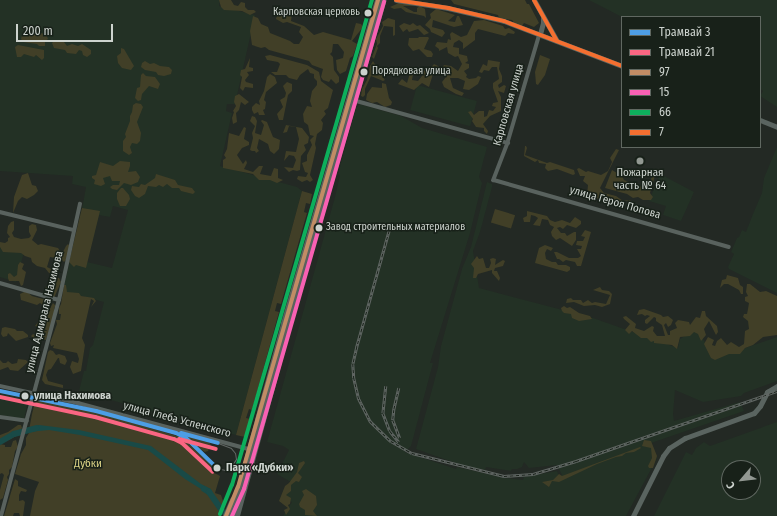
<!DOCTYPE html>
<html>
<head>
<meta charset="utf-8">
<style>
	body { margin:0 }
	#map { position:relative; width:777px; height:516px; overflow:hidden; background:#232924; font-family:"Fira Sans Condensed",sans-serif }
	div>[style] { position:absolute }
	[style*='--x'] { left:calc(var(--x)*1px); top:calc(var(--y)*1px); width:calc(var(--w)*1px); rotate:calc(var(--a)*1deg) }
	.built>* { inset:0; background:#233125; transform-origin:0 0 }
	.green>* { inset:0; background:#413f27; transform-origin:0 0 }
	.water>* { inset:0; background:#194a47 }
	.river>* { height:6px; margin:-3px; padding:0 3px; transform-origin:3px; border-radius:3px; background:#194a47 }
	.street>* { height:3.5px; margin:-1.75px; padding:0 1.75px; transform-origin:1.75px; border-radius:1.75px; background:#59625e }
	.secondary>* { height:5px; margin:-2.5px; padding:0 2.5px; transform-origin:2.5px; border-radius:2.5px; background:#5a6460 }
	.primary>* { height:5.5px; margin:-2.75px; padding:0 2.75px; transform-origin:2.75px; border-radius:2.75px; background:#59625e }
	.tram>* { height:1px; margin:-0.5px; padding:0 0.5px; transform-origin:0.5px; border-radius:0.5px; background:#616764 }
	.rail>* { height:2.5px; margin-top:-1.25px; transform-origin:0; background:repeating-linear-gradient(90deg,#182119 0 3px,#616764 0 6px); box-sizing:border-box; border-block:1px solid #616764 }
	.bus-1>* { height:4px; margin:-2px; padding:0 2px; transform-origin:2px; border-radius:2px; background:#c18c65 }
	.bus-2>* { height:4px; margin:-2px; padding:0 2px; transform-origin:2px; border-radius:2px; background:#f860b3 }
	.bus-3>* { height:4px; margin:-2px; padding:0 2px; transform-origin:2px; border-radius:2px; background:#0daf5c }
	.bus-4>* { height:4px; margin:-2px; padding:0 2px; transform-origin:2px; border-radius:2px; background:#f46f30 }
	.tram-1>* { height:4px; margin:-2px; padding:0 2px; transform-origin:2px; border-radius:2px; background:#4d9ee5 }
	.tram-2>* { height:4px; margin:-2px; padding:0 2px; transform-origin:2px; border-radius:2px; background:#fa6682 }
	.dots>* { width:11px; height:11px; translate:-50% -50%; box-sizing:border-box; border:2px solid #182119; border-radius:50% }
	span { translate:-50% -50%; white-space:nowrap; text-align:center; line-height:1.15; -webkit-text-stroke:3px #182119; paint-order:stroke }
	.bus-label { font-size:10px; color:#cdd3ce }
	.right { translate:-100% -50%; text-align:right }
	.left { translate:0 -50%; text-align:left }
	.street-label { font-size:11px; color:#cdd3ce }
	.poi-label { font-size:11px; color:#cdd3ce }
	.stop-label { font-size:11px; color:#cdd3ce; font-weight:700 }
	.park-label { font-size:11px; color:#dad285 }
	.legend { position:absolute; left:621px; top:16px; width:140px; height:132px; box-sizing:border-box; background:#182119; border:1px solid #606861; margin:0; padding:5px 7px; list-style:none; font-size:12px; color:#cdd3ce }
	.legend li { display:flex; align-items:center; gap:8px; height:20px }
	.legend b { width:20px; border:1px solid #606861 }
	.north { position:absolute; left:721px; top:460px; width:40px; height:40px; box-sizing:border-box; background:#182119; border:1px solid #606861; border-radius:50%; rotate:242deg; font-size:11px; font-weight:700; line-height:16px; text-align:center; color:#cdd3ce }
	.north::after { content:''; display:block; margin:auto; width:14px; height:18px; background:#929892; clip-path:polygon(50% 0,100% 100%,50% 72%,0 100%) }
	.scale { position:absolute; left:16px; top:24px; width:97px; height:18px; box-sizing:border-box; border:2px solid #cdd3ce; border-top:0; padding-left:5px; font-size:12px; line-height:14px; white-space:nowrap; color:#cdd3ce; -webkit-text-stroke:3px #182119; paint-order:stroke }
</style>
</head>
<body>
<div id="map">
	<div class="built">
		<i style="clip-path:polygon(evenodd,0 0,220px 0,219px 6px,255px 15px,235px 104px,227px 104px,226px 111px,232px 113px,220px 166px,297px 187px,302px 191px,236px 435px,79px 391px,84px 371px,86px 371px,90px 348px,93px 345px,104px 302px,63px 291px,83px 204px,86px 187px,72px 184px,73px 176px,0 171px,0 0,113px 206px,128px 210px,112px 268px,87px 262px,99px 215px,110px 217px,113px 206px)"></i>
		<i style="clip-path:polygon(589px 0,777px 0,777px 107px,760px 96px,763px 91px,760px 89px,760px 17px,622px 17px)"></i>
		<i style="left:417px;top:85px;width:62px;height:26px;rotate:15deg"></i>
		<i style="clip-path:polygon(359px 104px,401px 116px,422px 128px,487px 147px,479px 177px,482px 183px,470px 233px,430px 363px,433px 363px,411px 446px,405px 452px,456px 469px,457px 467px,505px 478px,523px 480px,524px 477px,557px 471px,559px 476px,562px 475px,557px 465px,529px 468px,524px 462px,522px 467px,517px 469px,512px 469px,511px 471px,486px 467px,485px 470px,467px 467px,416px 449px,438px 367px,441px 346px,462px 269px,471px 247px,487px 182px,492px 184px,492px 187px,480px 232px,473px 251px,479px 288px,593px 318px,678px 348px,680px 339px,693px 331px,700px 334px,711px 353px,731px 353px,777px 337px,777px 381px,744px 393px,741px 396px,703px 402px,675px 390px,673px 414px,674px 421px,740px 402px,744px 411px,651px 443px,657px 458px,626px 516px,283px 516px,292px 502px,283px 498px,291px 482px,277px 474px,289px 450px,283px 446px,267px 442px,335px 197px,340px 175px,338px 174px,356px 108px)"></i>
		<i style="clip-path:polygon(777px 147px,777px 293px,729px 269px,728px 267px,734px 254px,731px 252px,737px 238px,739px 237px,742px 230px,746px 232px,753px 214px,762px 193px,764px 178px)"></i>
		<i style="clip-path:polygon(660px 174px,694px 192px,681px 221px,663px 215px,666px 206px,649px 201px)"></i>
		<i style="clip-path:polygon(0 246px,24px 252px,16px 282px,0 277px)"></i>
		<i style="clip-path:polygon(0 391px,29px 397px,24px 419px,0 415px)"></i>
		<i style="clip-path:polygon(evenodd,777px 422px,777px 516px,654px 516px,686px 452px,692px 455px,696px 448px,704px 442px,710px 446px,777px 422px,729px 468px,753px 468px,753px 492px,729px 492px,729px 468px)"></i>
	</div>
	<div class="green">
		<i style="clip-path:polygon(219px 0,231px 0,234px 5px,238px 6px,241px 2px,245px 3px,245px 7px,248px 10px,254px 10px,256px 12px,250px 15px,242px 11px,224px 10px,221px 7px)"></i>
		<i style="clip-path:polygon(451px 0,525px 0,527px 4px,529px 4px,539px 23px,534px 27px,524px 23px,522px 26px,515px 24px,512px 20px,499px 18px,498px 15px,454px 4px)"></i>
		<i style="clip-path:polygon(399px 3px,415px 6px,403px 6px,414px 12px,417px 12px,417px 8px,420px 6px,425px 9px,426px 18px,424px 16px,406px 12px,401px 8px,394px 9px,390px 7px)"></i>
		<i style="clip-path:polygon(282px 9px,292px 13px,291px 21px,304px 26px,314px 35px,323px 32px,351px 40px,356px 23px,361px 24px,363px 27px,352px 41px,357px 44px,353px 56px,350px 58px,346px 71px,340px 74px,337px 70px,336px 60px,343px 58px,344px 52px,338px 44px,333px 44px,332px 52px,330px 54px,333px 57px,334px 70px,339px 77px,339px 82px,336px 84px,331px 79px,329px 82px,323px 80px,321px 77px,323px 69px,312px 65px,309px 61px,269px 50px,265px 47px,261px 48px,252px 45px,250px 31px,253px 16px,258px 18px,261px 24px,268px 27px,270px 33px,290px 41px,294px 44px,299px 44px,303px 37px,299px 32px,301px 27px,287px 22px,283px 23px,276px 19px,278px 13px)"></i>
		<i style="clip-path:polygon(436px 9px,455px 15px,448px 21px,455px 22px,457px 16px,459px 16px,463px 25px,454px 27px,433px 20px,432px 27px,443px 30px,445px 33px,442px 37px,431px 32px,430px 29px,425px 25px,431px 18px,430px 14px)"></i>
		<i style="clip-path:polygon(388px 18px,395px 20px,395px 35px,393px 36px,393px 27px,384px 26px,380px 36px,380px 43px,377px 46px,378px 48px,374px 59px,372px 57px,377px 44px,376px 39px,383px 26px,382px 22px)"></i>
		<i style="clip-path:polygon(484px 20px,503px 26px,505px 29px,509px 28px,515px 32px,514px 34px,508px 33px,505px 36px,478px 29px,475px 33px,475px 40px,463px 49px,463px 43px,459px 40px,454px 43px,453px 47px,459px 48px,459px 54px,467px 56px,468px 61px,465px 63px,469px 64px,469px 68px,464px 71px,467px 75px,466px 77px,469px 79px,476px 78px,478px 76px,481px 77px,478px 84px,469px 90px,463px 89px,465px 81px,458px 78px,450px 78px,453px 88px,464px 93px,462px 96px,456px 94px,444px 87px,442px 82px,446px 77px,442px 70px,437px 70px,435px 68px,429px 70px,434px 64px,442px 68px,444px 65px,451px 66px,458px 71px,462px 64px,458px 56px,455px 57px,448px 53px,447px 47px,439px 51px,439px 49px,435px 46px,437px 42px,447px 43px,448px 39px,451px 40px,450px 34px,452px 32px,461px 37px,467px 35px,474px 21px)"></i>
		<i style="clip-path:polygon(404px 23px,410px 25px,413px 23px,417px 26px,420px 25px,429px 33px,424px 35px,418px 29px,409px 32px,407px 29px,403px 32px,399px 26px)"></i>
		<i style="clip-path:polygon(28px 31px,36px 35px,40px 33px,46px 34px,48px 39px,45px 41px,45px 46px,39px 46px,37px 44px,23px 42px,21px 39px,22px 35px)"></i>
		<i style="clip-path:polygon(419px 37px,428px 37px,429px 38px,424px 49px,431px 51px,433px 54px,432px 57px,427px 57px,419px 49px,413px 51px,408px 45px,409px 38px,418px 38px)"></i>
		<i style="clip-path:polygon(54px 41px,64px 42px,67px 46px,72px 44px,78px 46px,82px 44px,91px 50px,91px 54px,87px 57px,83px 55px,82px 51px,79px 50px,76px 54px,67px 53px,65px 50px,54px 48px,52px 43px)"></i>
		<i style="clip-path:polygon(18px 45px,44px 50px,44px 58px,42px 60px,36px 55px,34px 57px,24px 54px,21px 57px,17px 57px,15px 47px)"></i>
		<i style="clip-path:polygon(121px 48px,124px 49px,134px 66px,131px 70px,122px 68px,118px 63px,117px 56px,121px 53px)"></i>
		<i style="clip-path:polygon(270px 55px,307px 65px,319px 72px,321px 81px,333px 90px,328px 108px,324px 111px,326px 114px,321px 120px,323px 123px,322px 130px,317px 134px,315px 144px,316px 148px,310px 175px,313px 180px,310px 182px,307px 180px,302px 182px,297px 179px,298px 176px,306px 177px,308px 173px,305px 172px,302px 163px,307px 161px,307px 155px,312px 145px,310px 140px,314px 136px,310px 135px,308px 125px,304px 122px,303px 114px,307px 106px,312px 107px,310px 101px,312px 91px,317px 85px,317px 81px,314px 78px,314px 74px,310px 73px,308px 69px,300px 75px,297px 80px,289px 78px,286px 75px,275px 75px,271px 72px,277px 72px,280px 64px,278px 62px,267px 60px,265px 56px)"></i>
		<i style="clip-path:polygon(540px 55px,550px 59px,545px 75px,538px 85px,536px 84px,535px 72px)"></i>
		<i style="clip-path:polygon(250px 58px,249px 67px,253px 68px,253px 71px,247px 72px,249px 75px,245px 80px,246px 82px,253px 84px,253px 88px,245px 87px,243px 91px,240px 88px,242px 77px,240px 75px,241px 70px,245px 69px)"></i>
		<i style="clip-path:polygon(488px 60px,500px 62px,499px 69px,502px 76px,502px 82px,498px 85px,499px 88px,504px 85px,506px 86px,504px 93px,498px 91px,501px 97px,501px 111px,490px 116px,483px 124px,488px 131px,487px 134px,484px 131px,484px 128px,476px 127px,472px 121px,473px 119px,468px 112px,471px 111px,474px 115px,479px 111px,484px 111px,484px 117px,487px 116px,489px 110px,493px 111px,496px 107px,492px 106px,493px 103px,498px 102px,493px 88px,493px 83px,499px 79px,497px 67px,492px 67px,489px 71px,484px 70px,482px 73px,479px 72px,483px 64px,487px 66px)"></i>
		<i style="clip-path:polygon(145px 61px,150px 64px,154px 63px,160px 66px,169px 67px,172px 70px,171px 74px,164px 76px,158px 75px,156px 72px,145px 70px,141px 67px,142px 63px)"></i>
		<i style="clip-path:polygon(373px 61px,376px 66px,380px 69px,392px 68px,395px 70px,395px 72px,384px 70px,382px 76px,385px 80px,383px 81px,371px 76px,365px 89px,365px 95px,363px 97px,361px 96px,362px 89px,367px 80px,370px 66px)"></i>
		<i style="clip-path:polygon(424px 70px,433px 74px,429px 87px,422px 83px,414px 90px,398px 84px,402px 79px,407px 83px,410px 73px,413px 74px,412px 80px,418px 81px,422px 76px)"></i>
		<i style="clip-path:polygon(143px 73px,146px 76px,155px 77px,160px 84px,158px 89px,149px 86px,142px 94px,141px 100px,138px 101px,135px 98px,137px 88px,140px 87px,141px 75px)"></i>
		<i style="clip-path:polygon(270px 74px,275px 77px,277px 83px,266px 92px,264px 100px,266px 102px,265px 109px,263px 110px,265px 115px,259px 115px,258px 112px,254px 114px,252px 110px,252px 107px,256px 103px,260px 105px,259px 101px,264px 91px,267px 77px)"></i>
		<i style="clip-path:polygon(287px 82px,292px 84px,292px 91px,288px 95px,283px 120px,279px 120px,277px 114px,283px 107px,280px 100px,285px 97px,286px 93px,283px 86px)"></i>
		<i style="clip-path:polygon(382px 83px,386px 84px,389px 98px,392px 102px,391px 105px,385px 107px,377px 102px,372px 103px,366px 100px,367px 94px,372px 87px,382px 88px)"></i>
		<i style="clip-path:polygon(239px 94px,249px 102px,245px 105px,241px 102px,239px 110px,236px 113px,237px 122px,233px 124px,232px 118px,234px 112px,233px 111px,236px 106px,234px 102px,235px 96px)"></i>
		<i style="clip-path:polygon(136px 103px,141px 104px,143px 107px,137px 122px,141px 133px,140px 141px,137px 144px,132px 143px,130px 147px,132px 153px,129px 155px,123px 151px,123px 141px,126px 137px,125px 134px,130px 121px,130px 116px,132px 112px,133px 105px)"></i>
		<i style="clip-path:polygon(252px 116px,255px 117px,257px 121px,255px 133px,261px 135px,264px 125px,261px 121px,262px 120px,267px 122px,273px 137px,280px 140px,279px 149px,274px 154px,270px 151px,268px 144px,259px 139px,257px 148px,259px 151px,256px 153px,255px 151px,252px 151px,250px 150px,253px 138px,252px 133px,255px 126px,250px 121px)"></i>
		<i style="clip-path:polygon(286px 125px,302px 128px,309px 137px,308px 143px,304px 145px,306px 150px,301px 156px,300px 170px,297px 171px,293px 170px,289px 172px,284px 167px,293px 168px,296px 160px,294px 156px,289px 155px,284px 161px,286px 151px,296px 152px,299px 139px,296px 127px,289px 126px,287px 132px,283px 133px)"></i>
		<i style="clip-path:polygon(244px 127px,246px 128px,244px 139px,249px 142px,249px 145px,242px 148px,237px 155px,243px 164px,246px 160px,247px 163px,244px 169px,253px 172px,259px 166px,263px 166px,260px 174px,271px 176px,274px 168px,278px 169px,278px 178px,283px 180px,277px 183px,270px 180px,259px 180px,253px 174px,223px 168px,223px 160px,226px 158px,224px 155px,227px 149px,229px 133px,239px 136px)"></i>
		<i style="clip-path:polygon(525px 146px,526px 146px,527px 148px,525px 155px,547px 163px,550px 162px,574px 170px,575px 174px,573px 175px,557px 169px,548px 171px,545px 168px,546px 164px,539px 163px,538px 160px,535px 162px,524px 156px)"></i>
		<i style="clip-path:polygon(616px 149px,619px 150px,600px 188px,604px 193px,616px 196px,623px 201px,630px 200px,631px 202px,626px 201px,620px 205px,610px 204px,608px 197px,604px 195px,600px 199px,596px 198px,590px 201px,587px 195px,588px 185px,583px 181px,585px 176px,580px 176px,577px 169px,579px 168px,586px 172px,588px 171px,601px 175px,608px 171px,612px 162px,610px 158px)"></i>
		<i style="clip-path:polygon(120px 161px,130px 162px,130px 166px,128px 172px,136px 171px,140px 177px,138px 182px,131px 185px,124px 183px,117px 190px,112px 189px,110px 187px,113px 185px,119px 185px,120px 181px,112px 181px,110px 176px,103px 178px,105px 184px,101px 186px,94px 184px,95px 180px,92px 178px,92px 176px,96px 175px,100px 162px,113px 166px)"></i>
		<i style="clip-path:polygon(655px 169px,659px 170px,658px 173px,656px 172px,650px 193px,653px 197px,651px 200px,643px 200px,638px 197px,633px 198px,627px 194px,605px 188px,612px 170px,622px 176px,624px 180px,647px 189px)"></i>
		<i style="clip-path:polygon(28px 173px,32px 185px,36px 186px,38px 191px,34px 195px,27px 199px,22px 197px,18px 201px,13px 213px,14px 197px,22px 175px)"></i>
		<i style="clip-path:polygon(156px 174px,175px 180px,178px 185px,192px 188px,195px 192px,193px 194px,181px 191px,179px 188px,172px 188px,167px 184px,163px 187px,159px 185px,156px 187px,148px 186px,145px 194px,139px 198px,135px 196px,131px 190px,132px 186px,139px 187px,141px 184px,145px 185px,155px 178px)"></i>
		<i style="clip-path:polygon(121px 188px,123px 188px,129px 195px,130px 199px,126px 206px,120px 206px,117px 199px,117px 193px)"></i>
		<i style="clip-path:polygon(302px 191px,312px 194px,310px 204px,306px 203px,304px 212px,307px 213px,281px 304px,277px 303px,275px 311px,279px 312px,252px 410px,249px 409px,246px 418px,250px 419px,245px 437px,236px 435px)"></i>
		<i style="clip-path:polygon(82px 208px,100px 211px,86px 268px,76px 265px,74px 267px,69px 262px)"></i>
		<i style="left:495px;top:209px;width:21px;height:14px;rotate:17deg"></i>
		<i style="clip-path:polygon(527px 211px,547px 216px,550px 220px,555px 222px,562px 220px,570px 223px,575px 217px,581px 221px,581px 224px,576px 228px,567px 225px,563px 229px,560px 227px,557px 228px,561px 233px,565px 233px,567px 236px,574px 232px,576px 232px,576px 240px,572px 246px,560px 238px,556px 240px,552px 236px,551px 232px,554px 227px,550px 225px,548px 220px,542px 219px,540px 226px,533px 225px,538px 218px,535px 216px,531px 215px,530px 222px,524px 222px,523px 218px,527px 216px)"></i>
		<i style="clip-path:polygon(14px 221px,14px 230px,12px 233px,14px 237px,21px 239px,29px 238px,31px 236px,29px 232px,29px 226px,32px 224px,36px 225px,37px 230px,32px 240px,38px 245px,41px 244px,58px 248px,62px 254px,66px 246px,68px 244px,70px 246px,66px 260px,64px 262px,61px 259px,50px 257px,47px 267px,53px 270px,56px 275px,49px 273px,45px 268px,37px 266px,32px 262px,31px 258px,25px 256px,21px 253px,3px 252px,0 247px,0 242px,5px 243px,8px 241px,8px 238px,10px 237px,7px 233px,8px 226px,11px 222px)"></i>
		<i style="clip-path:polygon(585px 230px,591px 232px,581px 266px,577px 266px,575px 262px,566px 260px,563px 262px,559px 259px,557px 259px,554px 252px,557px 252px,569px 258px,578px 258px,581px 256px,577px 249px,581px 249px,582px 246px,576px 245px,577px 241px,583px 241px,585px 237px,581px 236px)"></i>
		<i style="clip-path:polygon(545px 245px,553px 248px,551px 251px,547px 249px,545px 253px,546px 259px,552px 262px,556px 262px,558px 265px,566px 265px,570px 267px,570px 270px,567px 272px,535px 263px,539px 248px)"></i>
		<i style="clip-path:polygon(477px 256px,479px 259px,483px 258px,486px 268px,489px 268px,491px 263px,490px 259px,493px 258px,496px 259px,495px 265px,503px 260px,505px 261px,503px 266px,495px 268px,494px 271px,497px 271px,500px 278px,499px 281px,492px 273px,492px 270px,478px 274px,476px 278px,473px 278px,474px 268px,471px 264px)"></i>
		<i style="clip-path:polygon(20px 262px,24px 264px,22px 269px,26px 272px,23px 285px,21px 286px,19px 281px,9px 281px,8px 278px,8px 274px,10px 273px,14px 277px,17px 275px,18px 265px)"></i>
		<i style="clip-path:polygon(727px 275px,738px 278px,740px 285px,743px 287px,743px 294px,741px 294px,739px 290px,728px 284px,724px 284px,720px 288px,722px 280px,726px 279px)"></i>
		<i style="clip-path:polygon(55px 278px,59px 278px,61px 282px,54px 298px,48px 296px,45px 288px,49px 285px,49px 280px,53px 281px)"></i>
		<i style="clip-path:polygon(747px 284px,750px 284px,760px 292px,766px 291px,777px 296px,777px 335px,763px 337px,753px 345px,745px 348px,740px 354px,729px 354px,715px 360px,711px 358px,704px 344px,708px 337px,714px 340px,712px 345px,715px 346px,717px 341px,721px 338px,727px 345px,731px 342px,739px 347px,744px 344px,745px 331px,749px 329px,748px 321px,743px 317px,744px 314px,747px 314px,748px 309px,749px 303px,745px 301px,745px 297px,748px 296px,746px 292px)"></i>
		<i style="clip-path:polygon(64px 285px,66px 285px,67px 292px,79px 293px,81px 296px,94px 298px,96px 301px,91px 307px,94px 301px,91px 299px,82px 338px,85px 345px,81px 371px,73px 374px,70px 367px,72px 361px,78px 363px,79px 359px,77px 353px,53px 348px,54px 345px,51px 346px,50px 343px,57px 324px,56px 320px,60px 320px,61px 314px,59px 314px,59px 308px,61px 304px)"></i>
		<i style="clip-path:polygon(600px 287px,602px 290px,609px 291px,612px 294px,610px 304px,602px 307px,595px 305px,584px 306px,574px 302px,566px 303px,567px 299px,571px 298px,573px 300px,581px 300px,583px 303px,588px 300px,592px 303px,595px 302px,606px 304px,610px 295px,593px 290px)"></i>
		<i style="clip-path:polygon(26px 291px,32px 296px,43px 299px,46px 297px,50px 301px,50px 304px,44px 306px,40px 303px,37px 305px,21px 300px,20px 294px)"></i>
		<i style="clip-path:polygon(53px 303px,56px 306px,54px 308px,55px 312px,46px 340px,33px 338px,31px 336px,33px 334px,41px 337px,42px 335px,44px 329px,35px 326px,38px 322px,44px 323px,44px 318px,46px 316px,45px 312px,48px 312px)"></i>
		<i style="clip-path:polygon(564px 306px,567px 308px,570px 307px,579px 313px,590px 316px,592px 319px,579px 321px,572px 318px,571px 314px,564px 313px,562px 311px,561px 308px)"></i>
		<i style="clip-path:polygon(644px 309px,661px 315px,663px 317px,668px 316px,673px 320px,671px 325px,668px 327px,666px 323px,664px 325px,668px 335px,670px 335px,670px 331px,677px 328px,675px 323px,678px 320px,689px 322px,690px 325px,696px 317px,700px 318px,702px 311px,705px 311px,706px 316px,717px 326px,718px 332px,716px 335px,709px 321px,704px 329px,706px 335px,701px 341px,698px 334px,694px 332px,690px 336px,680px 337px,677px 349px,672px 345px,654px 343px,654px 341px,651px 342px,647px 338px,641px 338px,632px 331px,629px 334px,625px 330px,630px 324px,624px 319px,623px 317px,626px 316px,636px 324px,635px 328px,644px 331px,652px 326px,654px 327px,653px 331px,657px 336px,665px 336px,662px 325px,656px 321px,656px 318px,654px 317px,647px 324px,645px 323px,645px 320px,650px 316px,647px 315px,645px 316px,642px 314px,637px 315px,639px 310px)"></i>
		<i style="clip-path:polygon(5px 327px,15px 329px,17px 331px,23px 331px,28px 335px,28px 337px,16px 341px,8px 333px,7px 336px,3px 337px,1px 334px,2px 328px)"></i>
		<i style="clip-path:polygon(50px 350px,53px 351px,56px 355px,59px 354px,65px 356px,67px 361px,65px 365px,60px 363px,59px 358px,58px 358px,51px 369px,48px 370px,46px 375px,48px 381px,63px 385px,63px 388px,45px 384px,42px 380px,48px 352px)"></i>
		<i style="clip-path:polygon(18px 359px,26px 360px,28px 362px,18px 371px,10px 370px,8px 367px,0 370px,0 360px,3px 363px,6px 363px,8px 361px,12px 364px,17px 363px)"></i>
		<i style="clip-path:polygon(38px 399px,84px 409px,181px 437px,213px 466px,211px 471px,220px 476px,215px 493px,221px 495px,223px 501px,226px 503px,223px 504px,223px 511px,220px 512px,221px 516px,30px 516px,35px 491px,39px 482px,15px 474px,21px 454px,26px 445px,26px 438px,30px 431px,29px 430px,32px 414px,35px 402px)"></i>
		<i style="clip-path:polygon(18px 425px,21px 425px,22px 428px,18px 435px,9px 440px,0 440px,0 435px,8px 432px)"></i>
		<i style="clip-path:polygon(186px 436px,206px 441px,210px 443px,211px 446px,208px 451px,205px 452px,200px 449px,198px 444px,186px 439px)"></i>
		<i style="clip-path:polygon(16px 440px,18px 447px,15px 451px,12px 467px,9px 470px,9px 474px,7px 477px,8px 480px,3px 498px,0 500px,0 490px,4px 475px,2px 473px,0 474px,0 444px,5px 445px,5px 447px,11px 447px,13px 441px)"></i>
		<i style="clip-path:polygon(644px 440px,651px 441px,657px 456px,653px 468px,649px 468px,648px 466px,652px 458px,651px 448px,642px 446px)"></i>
		<i style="clip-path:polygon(640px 447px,641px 448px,634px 452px,626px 453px,622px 456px,616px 457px,597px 464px,559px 482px,552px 481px,549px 487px,542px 482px,553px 480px,559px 474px,562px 476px)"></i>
		<i style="clip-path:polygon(304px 461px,305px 463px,298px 473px,302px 477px,299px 482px,296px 481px,291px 485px,291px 491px,286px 495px,291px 498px,290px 504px,288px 505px,290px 509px,286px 515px,284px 510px,288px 508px,279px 501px,285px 486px,289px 483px,297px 472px,299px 463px)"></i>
		<i style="clip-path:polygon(15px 479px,18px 481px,18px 486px,27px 490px,26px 492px,21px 491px,19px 495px,19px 501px,23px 500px,25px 502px,23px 516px,20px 516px,19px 513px,14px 513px,13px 516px,4px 516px)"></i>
		<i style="clip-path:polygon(306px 489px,316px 496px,317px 505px,313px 511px,317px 516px,305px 515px,305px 510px,300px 507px,299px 504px,304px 495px,302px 491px)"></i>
	</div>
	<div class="water">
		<i style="clip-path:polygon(39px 425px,79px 430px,151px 446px,201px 484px,211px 489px,211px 493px,209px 494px,185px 479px,148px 450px,80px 435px,49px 430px,28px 432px,29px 428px)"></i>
	</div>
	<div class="river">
		<i style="--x:0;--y:442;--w:16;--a:-30"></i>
		<i style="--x:14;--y:434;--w:23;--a:-15"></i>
		<i style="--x:204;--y:489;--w:6;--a:31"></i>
		<i style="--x:209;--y:492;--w:24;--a:55"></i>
	</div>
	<div class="street">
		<i style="--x:540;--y:34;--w:114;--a:106.4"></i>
		<i style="--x:508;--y:143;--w:40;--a:111"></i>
		<i style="--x:494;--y:180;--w:244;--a:15.9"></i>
		<i style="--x:353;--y:100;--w:161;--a:15.5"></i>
		<i style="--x:0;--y:212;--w:76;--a:13.7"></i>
		<i style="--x:0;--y:283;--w:61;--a:16.1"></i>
		<i style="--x:0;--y:386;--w:80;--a:12.3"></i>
		<i style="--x:78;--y:403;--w:180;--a:15.1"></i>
		<i style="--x:0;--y:417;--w:27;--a:8"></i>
		<i style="--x:1;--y:516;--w:224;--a:-75"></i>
		<i style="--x:59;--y:300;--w:98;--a:-77.7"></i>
	</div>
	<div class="secondary">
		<i style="--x:396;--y:0;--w:53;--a:8.7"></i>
		<i style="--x:448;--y:8;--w:57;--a:13.1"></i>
		<i style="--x:504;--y:21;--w:126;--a:20.9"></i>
		<i style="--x:534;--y:0;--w:47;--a:60.7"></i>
		<i style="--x:540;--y:34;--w:11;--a:-75"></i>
		<i style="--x:543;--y:23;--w:6;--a:-90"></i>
		<i style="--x:760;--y:120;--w:18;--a:22"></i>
		<i style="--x:633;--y:516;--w:67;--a:-63.4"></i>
		<i style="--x:663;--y:456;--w:10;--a:-53"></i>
		<i style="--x:669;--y:448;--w:19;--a:-32"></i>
		<i style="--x:685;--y:438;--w:73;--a:-19.9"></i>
		<i style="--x:754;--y:413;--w:9;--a:-49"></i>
		<i style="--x:760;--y:406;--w:16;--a:-63"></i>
		<i style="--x:767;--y:392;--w:12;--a:-31"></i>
	</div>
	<div class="primary">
		<i style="--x:226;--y:516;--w:17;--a:-66"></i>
		<i style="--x:232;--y:516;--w:199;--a:-74.8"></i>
		<i style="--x:284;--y:324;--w:337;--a:-73.8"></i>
		<i style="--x:237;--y:516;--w:197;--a:-74.7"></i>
		<i style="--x:289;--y:326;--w:340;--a:-73.8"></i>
	</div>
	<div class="tram">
		<i style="--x:217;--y:468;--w:8;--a:14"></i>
		<i style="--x:225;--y:470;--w:5;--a:-22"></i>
		<i style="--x:230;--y:468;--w:11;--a:-56"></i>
		<i style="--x:236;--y:459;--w:6;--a:-99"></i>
		<i style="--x:235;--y:453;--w:6;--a:-129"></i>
		<i style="--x:231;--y:448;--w:14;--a:-159"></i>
	</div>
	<div class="rail">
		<i style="--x:391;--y:225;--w:127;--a:105.6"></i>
		<i style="--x:357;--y:347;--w:17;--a:103"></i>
		<i style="--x:353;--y:364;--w:14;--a:86"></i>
		<i style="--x:354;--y:378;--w:22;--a:77"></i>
		<i style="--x:359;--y:399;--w:25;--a:63"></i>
		<i style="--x:370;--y:421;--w:29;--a:44"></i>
		<i style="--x:391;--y:441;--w:24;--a:30"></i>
		<i style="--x:412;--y:453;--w:95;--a:14"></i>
		<i style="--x:504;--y:476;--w:29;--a:-4"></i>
		<i style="--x:533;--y:474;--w:45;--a:-16.8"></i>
		<i style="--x:576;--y:461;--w:213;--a:-19.2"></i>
		<i style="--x:386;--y:386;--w:27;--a:96"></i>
		<i style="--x:383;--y:413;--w:19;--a:69"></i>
		<i style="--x:390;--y:431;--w:14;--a:51"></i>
		<i style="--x:399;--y:388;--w:23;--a:103"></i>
		<i style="--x:394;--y:410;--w:10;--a:96"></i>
		<i style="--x:393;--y:420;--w:19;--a:69"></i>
	</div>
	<div class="bus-1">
		<i style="--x:226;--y:516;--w:31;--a:-68"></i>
		<i style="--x:238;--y:487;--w:507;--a:-73.96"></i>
	</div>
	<div class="bus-2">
		<i style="--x:232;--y:516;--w:30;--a:-66"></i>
		<i style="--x:244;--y:489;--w:507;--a:-73.96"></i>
	</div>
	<div class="bus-3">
		<i style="--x:220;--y:514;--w:31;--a:-68"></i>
		<i style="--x:232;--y:485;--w:505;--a:-73.9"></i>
	</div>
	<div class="bus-4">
		<i style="--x:396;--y:0;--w:53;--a:8.7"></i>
		<i style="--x:448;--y:8;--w:57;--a:13.1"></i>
		<i style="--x:504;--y:21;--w:126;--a:20.9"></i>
		<i style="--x:534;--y:0;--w:47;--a:60.7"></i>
	</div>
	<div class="tram-1">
		<i style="--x:0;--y:391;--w:98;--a:11.8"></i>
		<i style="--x:96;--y:411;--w:83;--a:15.4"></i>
		<i style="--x:176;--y:433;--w:11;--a:27"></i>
		<i style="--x:186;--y:438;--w:43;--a:44.1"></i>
		<i style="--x:181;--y:433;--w:38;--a:15"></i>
	</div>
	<div class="tram-2">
		<i style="--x:0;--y:397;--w:97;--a:11.9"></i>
		<i style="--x:95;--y:417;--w:82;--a:15.6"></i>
		<i style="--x:174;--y:439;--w:9;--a:27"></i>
		<i style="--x:182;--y:443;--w:42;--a:43.1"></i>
		<i style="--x:179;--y:439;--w:38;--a:15"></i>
	</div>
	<div class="dots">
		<i style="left:368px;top:13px;background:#cdd3ce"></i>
		<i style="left:364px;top:72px;background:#cdd3ce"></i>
		<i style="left:640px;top:161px;background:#929892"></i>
		<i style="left:319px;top:228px;background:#cdd3ce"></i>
		<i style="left:25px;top:396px;background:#cdd3ce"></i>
		<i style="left:217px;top:468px;background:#cdd3ce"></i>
	</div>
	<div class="bus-label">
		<span class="right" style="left:360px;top:13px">Карповская церковь</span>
		<span class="left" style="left:372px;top:72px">Порядковая улица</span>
		<span class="left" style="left:326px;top:228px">Завод строительных материалов</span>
	</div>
	<div class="street-label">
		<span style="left:509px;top:105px;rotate:-74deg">Карповская улица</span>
		<span style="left:615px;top:203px;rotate:16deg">улица Героя Попова</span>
		<span style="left:45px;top:312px;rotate:-76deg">улица Адмирала Нахимова</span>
		<span style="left:177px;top:420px;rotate:15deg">улица Глеба Успенского</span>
	</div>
	<div class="poi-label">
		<span style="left:640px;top:180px">Пожарная<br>часть № 64</span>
	</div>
	<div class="stop-label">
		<span class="left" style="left:34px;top:396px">улица Нахимова</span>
		<span class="left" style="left:226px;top:468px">Парк «Дубки»</span>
	</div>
	<div class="park-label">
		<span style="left:88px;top:464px">Дубки</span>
	</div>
	<ul class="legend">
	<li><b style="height:5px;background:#4d9ee5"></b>Трамвай 3</li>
	<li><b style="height:5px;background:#fa6682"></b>Трамвай 21</li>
	<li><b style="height:5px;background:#c18c65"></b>97</li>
	<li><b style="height:5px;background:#f860b3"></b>15</li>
	<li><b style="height:5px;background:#0daf5c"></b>66</li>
	<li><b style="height:5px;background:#f46f30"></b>7</li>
	</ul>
	<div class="north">С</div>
	<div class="scale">200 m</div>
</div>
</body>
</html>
